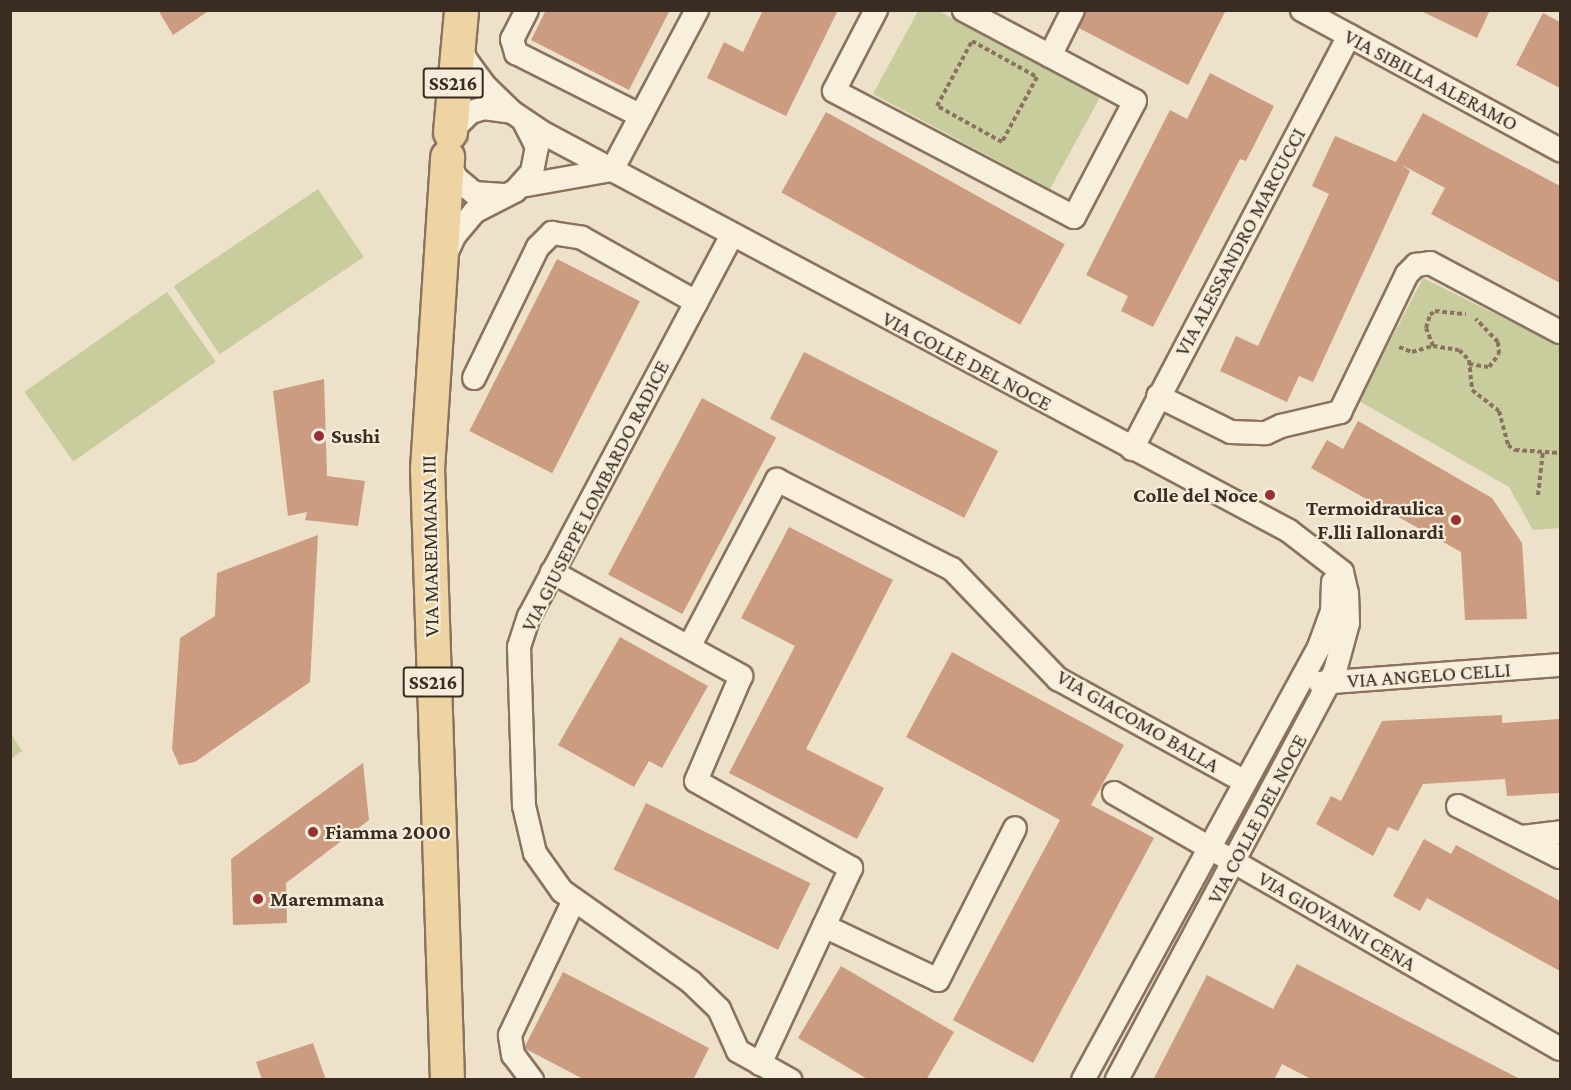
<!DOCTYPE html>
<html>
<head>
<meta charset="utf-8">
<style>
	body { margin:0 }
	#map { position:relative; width:1571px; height:1090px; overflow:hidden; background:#eee1c9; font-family:"Crimson Pro",serif }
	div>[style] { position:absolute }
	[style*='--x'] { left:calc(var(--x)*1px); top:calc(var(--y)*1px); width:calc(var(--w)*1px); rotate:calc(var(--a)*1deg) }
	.green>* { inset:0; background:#c9cc9d; transform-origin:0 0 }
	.building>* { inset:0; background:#cb9c80; transform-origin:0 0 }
	.path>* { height:4px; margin-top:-2px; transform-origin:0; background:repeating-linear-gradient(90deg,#8a735e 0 4.5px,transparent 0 7.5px) }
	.roads { filter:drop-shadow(2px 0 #8a735e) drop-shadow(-2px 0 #8a735e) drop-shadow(0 2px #8a735e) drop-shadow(0 -2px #8a735e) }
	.minor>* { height:22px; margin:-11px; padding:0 11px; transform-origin:11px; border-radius:11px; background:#f8efdc }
	.primary>* { height:33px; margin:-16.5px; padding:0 16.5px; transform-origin:16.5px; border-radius:16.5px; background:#efd4a3 }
	.dots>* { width:16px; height:16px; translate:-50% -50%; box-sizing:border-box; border:3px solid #f5ecd9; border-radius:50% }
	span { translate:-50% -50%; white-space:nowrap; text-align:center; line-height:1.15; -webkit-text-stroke:4.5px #f5ecd9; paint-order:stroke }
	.shield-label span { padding:2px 4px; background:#f5ecd9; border:2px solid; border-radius:4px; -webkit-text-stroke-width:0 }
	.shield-label { font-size:20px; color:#3b2c21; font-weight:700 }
	.street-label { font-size:21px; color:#3b2c21 }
	.poi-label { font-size:21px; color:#3b2c21; font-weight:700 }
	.left { translate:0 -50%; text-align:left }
	.right { translate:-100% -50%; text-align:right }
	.frame { position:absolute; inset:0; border:12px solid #3b2c21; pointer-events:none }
</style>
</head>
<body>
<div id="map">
	<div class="green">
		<i style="clip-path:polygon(939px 11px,1100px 97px,1050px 189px,873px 94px,918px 11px)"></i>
		<i style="left:318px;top:189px;width:82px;height:174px;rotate:56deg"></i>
		<i style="clip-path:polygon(1423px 278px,1560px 346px,1560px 528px,1533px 530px,1509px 487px,1359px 401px)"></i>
		<i style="left:167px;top:292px;width:85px;height:174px;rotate:55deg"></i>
		<i style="clip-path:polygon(11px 734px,22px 751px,11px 759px,10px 759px)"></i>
	</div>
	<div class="building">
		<i style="clip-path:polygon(158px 10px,210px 10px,173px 35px)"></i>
		<i style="clip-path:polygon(546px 10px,670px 10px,629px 90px,531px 40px)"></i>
		<i style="clip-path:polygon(763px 10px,838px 10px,786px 116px,707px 78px,724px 42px,743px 52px)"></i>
		<i style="clip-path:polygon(1083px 10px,1226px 10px,1188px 85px,1075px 26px)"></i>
		<i style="clip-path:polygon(1419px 10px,1490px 10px,1477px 38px)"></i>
		<i style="clip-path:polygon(1543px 13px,1560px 22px,1560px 88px,1516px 65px)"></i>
		<i style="clip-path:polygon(1210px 73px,1274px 106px,1246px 161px,1240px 159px,1153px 327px,1121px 311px,1128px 296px,1086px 275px,1170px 110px,1187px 119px)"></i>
		<i style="left:826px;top:112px;width:273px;height:92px;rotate:29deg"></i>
		<i style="clip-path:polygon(1423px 113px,1560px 186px,1560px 283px,1431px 214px,1445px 188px,1402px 165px,1410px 171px,1313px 382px,1299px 376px,1287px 402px,1220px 371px,1236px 336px,1258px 346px,1329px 194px,1312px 186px,1335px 136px,1396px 162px)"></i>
		<i style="left:557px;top:259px;width:93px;height:193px;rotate:27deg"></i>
		<i style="left:804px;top:352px;width:218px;height:75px;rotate:27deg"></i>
		<i style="clip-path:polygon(324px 379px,327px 476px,365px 481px,358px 526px,305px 520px,307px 512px,288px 516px,273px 391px)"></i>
		<i style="left:702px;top:398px;width:84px;height:200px;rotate:28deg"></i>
		<i style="clip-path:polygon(1358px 421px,1492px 498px,1522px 543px,1527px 619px,1465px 620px,1461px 552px,1311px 468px,1327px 440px,1343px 449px)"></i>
		<i style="clip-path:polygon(789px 527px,893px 580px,806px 749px,884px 788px,857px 839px,729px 773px,795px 646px,741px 618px)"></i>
		<i style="clip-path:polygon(318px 535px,310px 682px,195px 762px,179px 765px,172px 749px,180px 638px,215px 616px,217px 573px)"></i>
		<i style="clip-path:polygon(620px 637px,708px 686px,662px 768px,649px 761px,634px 787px,558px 745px)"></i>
		<i style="clip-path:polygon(952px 652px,1124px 745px,1091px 805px,1154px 838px,1033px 1063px,953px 1020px,1060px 820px,906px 737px)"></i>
		<i style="clip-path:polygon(1502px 715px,1502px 723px,1560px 719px,1560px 793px,1507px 796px,1505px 779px,1423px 784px,1398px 831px,1388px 827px,1373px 856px,1316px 824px,1331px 796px,1341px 801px,1382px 721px)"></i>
		<i style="clip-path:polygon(363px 763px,369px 820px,286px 883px,287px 923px,233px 925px,231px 859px)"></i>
		<i style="left:646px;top:803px;width:183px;height:74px;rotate:26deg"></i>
		<i style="clip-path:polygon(1424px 839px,1451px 854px,1456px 845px,1560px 901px,1560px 971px,1427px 898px,1420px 911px,1393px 896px)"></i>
		<i style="clip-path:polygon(1297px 964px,1522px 1080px,1313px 1080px,1282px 1064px,1274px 1080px,1153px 1080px,1207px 975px,1273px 1009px)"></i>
		<i style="clip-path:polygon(841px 966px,954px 1032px,926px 1080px,869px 1080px,798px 1038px)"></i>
		<i style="clip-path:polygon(563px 972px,709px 1048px,693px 1080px,585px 1080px,524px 1048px)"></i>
		<i style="clip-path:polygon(313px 1043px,326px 1080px,262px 1080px,256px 1062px)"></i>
	</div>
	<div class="path">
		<i style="--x:972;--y:41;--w:74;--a:29"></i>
		<i style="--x:1037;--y:77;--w:74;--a:118.3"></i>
		<i style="--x:1002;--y:142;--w:74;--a:-151"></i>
		<i style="--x:937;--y:106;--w:74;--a:-61.7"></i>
		<i style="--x:1433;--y:346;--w:19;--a:-111"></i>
		<i style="--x:1426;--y:328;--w:14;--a:-73"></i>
		<i style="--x:1430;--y:315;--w:6;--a:-39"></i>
		<i style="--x:1435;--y:311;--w:31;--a:6"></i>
		<i style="--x:1399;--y:347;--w:14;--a:21"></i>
		<i style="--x:1412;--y:352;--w:22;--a:-16"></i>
		<i style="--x:1433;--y:346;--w:26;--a:9"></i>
		<i style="--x:1459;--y:350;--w:14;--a:45"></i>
		<i style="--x:1469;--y:360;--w:30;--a:84"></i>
		<i style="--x:1472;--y:390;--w:34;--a:38"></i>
		<i style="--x:1499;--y:411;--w:35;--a:75"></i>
		<i style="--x:1508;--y:445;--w:9;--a:36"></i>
		<i style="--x:1515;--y:450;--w:45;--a:3.8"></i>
		<i style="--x:1469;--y:364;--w:20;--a:9"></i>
		<i style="--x:1489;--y:367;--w:16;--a:-52"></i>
		<i style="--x:1499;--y:354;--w:12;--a:-95"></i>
		<i style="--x:1498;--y:342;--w:32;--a:-134"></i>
		<i style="--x:1538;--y:495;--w:44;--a:-83.5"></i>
	</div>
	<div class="roads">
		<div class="minor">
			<i style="--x:527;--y:10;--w:33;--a:117"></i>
			<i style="--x:512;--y:39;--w:15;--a:74"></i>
			<i style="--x:516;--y:53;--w:140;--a:26.7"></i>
			<i style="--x:876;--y:10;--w:91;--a:117.4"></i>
			<i style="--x:834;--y:91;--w:271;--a:27.7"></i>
			<i style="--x:1074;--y:217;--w:131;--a:-62.3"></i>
			<i style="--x:1135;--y:101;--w:194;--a:-152"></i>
			<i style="--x:1302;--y:10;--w:294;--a:28.5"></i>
			<i style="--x:459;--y:42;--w:19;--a:69"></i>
			<i style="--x:466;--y:60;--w:31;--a:54"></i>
			<i style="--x:484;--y:85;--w:39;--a:44"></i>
			<i style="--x:512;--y:112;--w:40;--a:34"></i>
			<i style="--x:545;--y:134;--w:843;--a:28.08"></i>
			<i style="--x:1289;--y:531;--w:67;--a:37.7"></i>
			<i style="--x:1342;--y:572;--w:22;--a:77"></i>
			<i style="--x:1347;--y:593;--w:30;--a:88"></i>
			<i style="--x:1348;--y:623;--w:50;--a:105.2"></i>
			<i style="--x:1335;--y:671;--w:463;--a:118.1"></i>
			<i style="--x:1050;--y:56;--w:51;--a:-63.4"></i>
			<i style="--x:612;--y:170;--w:181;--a:-62"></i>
			<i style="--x:521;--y:186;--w:92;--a:-10"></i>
			<i style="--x:503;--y:195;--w:29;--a:-176"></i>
			<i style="--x:474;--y:193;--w:23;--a:-140"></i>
			<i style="--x:456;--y:178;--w:23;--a:-113"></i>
			<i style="--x:447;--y:157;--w:25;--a:-83"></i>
			<i style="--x:450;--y:132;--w:29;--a:-44"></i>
			<i style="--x:471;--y:112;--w:14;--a:-17"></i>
			<i style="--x:484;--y:108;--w:28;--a:8"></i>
			<i style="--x:732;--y:235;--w:432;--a:118"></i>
			<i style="--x:529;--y:616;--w:33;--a:108"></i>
			<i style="--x:519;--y:647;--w:159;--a:88.2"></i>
			<i style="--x:524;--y:806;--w:48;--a:76.8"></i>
			<i style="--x:535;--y:853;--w:47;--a:54.6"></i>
			<i style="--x:562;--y:891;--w:158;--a:35.2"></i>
			<i style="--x:691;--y:982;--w:39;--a:44"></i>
			<i style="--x:719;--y:1009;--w:46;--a:65.7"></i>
			<i style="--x:738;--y:1051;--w:60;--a:29.1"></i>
			<i style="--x:445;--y:256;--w:23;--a:-65"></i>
			<i style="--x:455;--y:235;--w:30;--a:-50"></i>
			<i style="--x:474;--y:212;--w:46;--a:-27.1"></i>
			<i style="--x:515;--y:191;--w:25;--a:-48"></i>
			<i style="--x:532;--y:172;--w:25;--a:-79"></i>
			<i style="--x:537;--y:147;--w:29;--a:-117"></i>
			<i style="--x:474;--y:378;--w:146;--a:-64"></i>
			<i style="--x:538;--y:247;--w:20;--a:-45"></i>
			<i style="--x:552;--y:233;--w:30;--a:9"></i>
			<i style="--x:582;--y:238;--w:131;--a:29.3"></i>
			<i style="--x:1158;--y:396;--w:81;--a:26.3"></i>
			<i style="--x:1231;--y:432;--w:35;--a:2"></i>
			<i style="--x:1266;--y:433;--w:17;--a:-25"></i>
			<i style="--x:1281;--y:426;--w:61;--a:-13.3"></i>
			<i style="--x:1340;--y:412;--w:153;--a:-64.1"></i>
			<i style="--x:1407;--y:274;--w:13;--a:-45"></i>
			<i style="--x:1416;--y:265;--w:14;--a:-8"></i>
			<i style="--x:1430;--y:263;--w:147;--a:28"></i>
			<i style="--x:1132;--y:449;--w:467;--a:-62.3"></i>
			<i style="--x:552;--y:572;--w:216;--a:28.8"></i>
			<i style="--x:741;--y:676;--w:114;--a:113.2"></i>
			<i style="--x:696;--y:781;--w:178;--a:29.3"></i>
			<i style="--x:851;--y:868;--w:216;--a:114.9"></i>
			<i style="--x:689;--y:647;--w:189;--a:-62.2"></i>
			<i style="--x:777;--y:480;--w:196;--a:27"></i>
			<i style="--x:952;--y:569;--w:153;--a:46.1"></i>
			<i style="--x:1058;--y:679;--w:213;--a:28.8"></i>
			<i style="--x:1320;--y:683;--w:241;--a:-4.3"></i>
			<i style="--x:1114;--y:793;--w:514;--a:29.86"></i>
			<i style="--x:1458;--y:806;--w:114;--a:26.6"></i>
			<i style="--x:1522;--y:837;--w:38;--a:-7"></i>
			<i style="--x:824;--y:926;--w:126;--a:25.3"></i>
			<i style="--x:938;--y:980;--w:170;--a:-63.1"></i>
			<i style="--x:532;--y:1080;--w:31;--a:-127"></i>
			<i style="--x:513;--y:1055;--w:20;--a:-99"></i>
			<i style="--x:510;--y:1035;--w:149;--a:-64.6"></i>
			<i style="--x:1083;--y:1080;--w:493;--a:-61.4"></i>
			<i style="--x:1319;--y:647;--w:38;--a:-70"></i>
			<i style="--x:1332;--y:611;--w:29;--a:-88"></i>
		</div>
		<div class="primary">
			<i style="--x:450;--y:132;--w:122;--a:-84.8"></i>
			<i style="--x:447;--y:1080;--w:611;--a:-91.87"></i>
			<i style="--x:427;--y:469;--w:313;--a:-86.3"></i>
		</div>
	</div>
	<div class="dots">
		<i style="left:319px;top:436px;background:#972f35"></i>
		<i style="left:1270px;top:495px;background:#972f35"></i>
		<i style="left:1456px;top:520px;background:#972f35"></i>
		<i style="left:313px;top:832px;background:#972f35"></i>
		<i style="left:258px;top:899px;background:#972f35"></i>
	</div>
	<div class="shield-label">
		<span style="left:453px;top:83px">SS216</span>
		<span style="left:433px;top:682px">SS216</span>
	</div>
	<div class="street-label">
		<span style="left:1431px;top:80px;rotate:28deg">VIA SIBILLA ALERAMO</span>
		<span style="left:1240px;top:242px;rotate:-62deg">VIA ALESSANDRO MARCUCCI</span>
		<span style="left:967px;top:361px;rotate:28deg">VIA COLLE DEL NOCE</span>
		<span style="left:595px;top:496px;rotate:-63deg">VIA GIUSEPPE LOMBARDO RADICE</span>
		<span style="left:430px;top:546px;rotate:-91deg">VIA MAREMMANA III</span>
		<span style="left:1429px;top:675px;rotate:-4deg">VIA ANGELO CELLI</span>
		<span style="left:1138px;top:721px;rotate:30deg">VIA GIACOMO BALLA</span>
		<span style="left:1257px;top:819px;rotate:-62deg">VIA COLLE DEL NOCE</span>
		<span style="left:1337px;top:921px;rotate:30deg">VIA GIOVANNI CENA</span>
	</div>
	<div class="poi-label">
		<span class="left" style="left:331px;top:436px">Sushi</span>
		<span class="right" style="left:1258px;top:495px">Colle del Noce</span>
		<span class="right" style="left:1444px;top:520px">Termoidraulica<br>F.lli Iallonardi</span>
		<span class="left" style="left:325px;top:832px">Fiamma 2000</span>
		<span class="left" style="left:270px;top:899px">Maremmana</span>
	</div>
	<div class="frame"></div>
</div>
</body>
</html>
